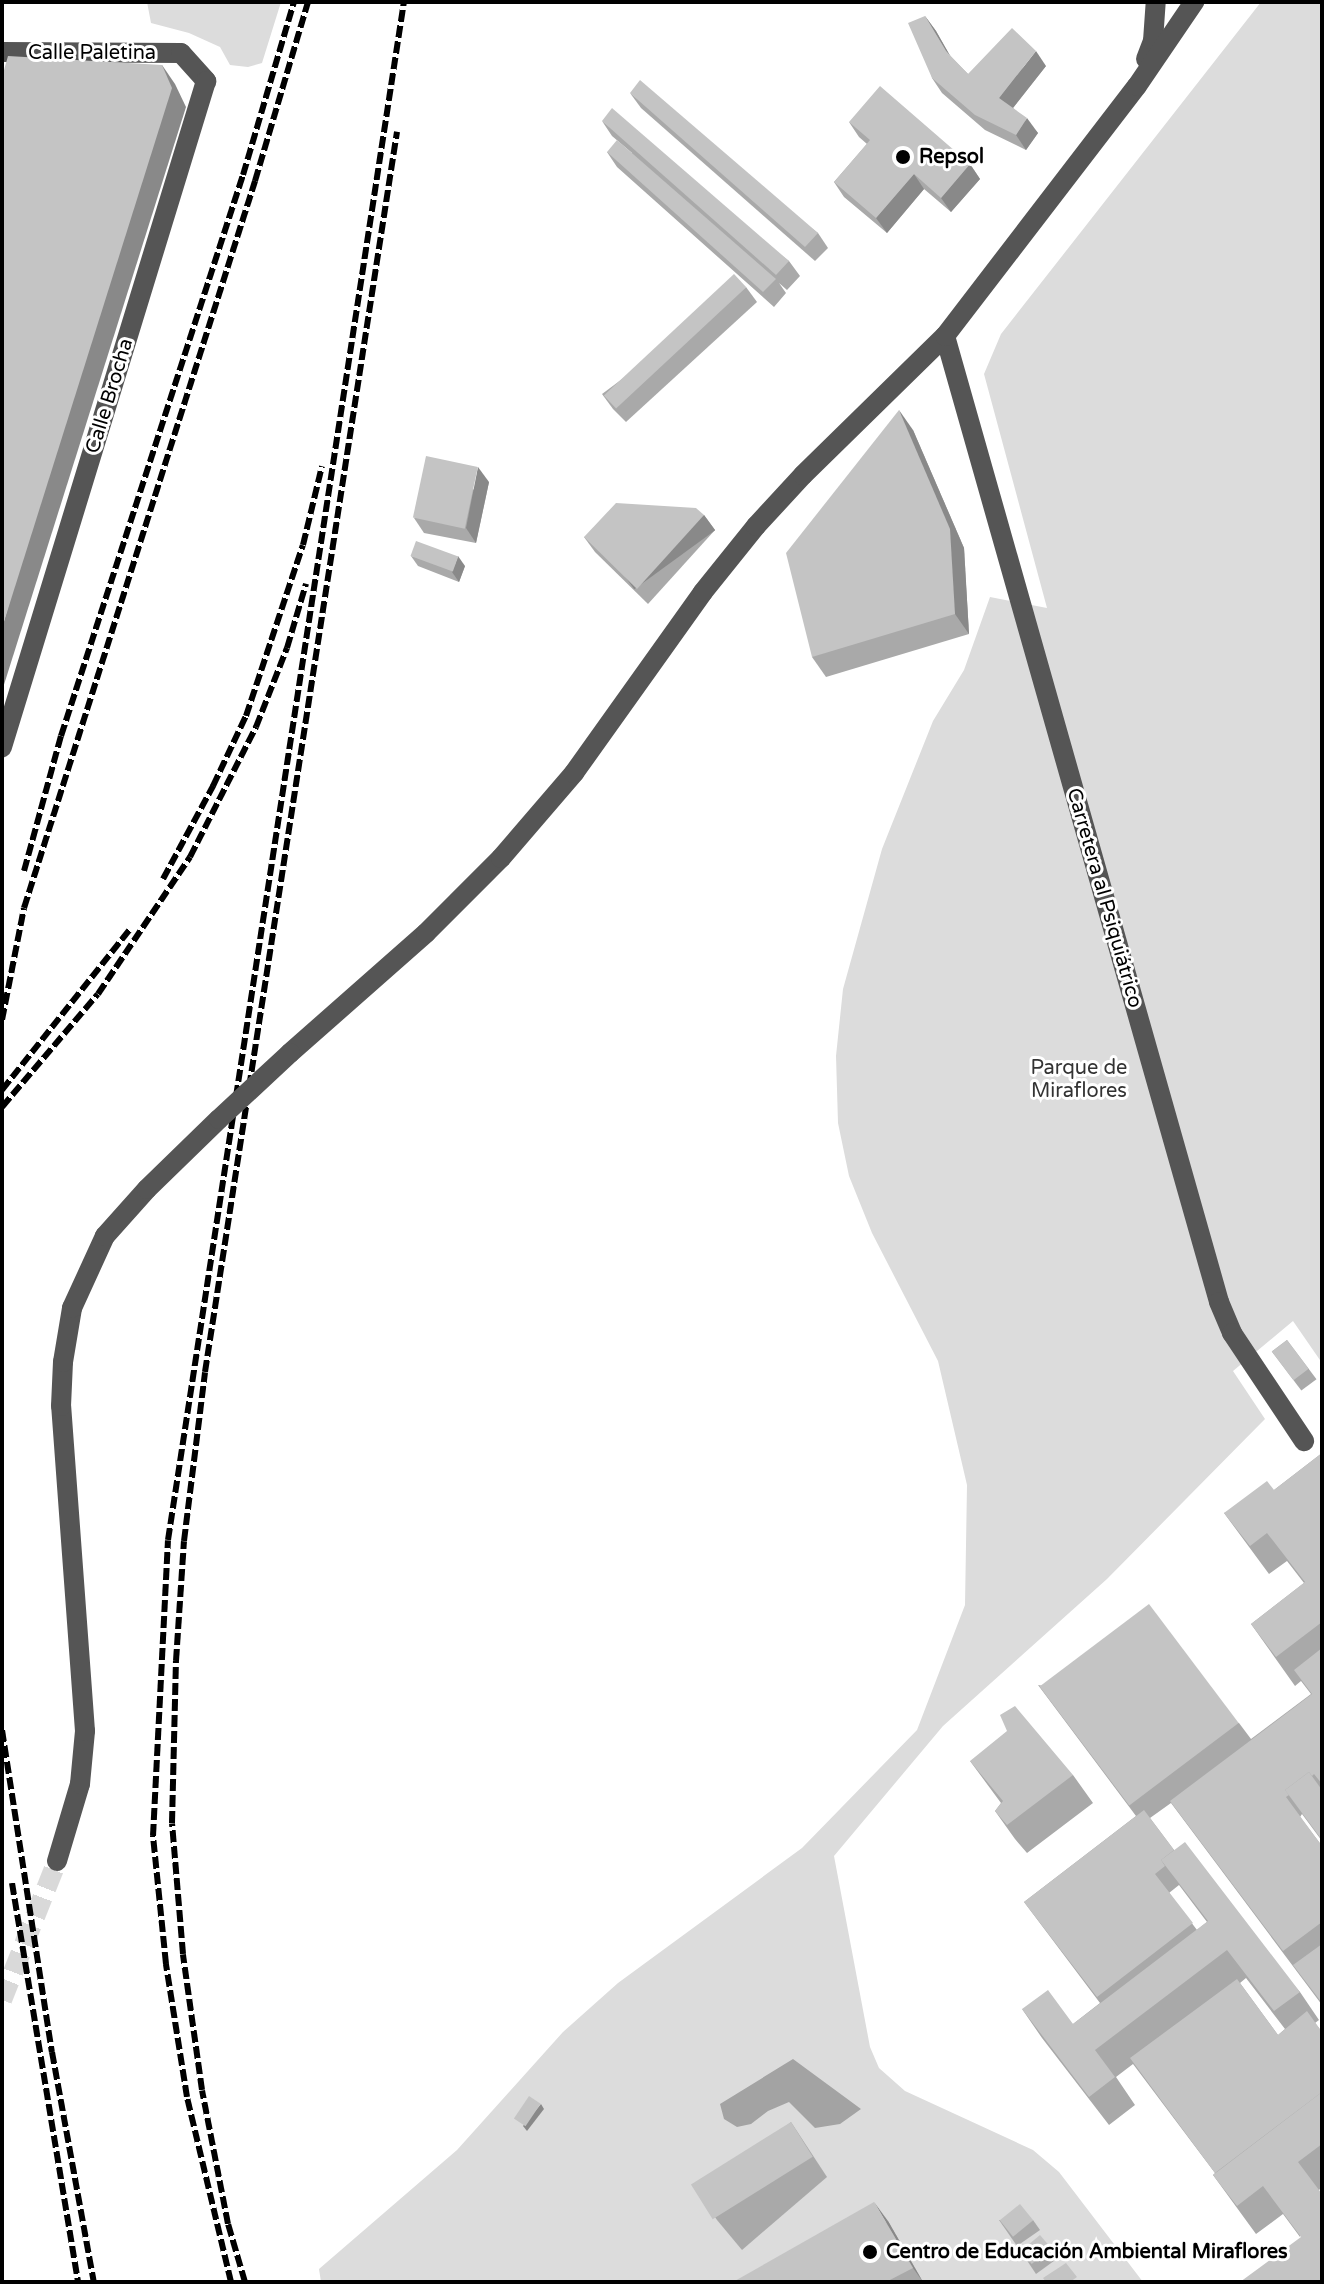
<!DOCTYPE html>
<html>
<head>
<meta charset="utf-8">
<style>
	body { margin:0 }
	#map { position:relative; width:1324px; height:2284px; overflow:hidden; background:#fff; font-family:"Varela Round",sans-serif }
	div>[style] { position:absolute }
	[style*='--x'] { left:calc(var(--x)*1px); top:calc(var(--y)*1px); width:calc(var(--w)*1px); rotate:calc(var(--a)*1deg) }
	.green>* { inset:0; background:#dcdcdc }
	.water>* { inset:0; background:#a3a3a3 }
	.minor-tunnel>* { height:20px; margin-top:-10px; transform-origin:0; background:repeating-linear-gradient(90deg,#d9d9d9 0 20px,transparent 0 30px) }
	.minor>* { height:20px; margin:-10px; padding:0 10px; transform-origin:10px; border-radius:10px; background:#555 }
	.rail>* { height:6px; margin-top:-3px; transform-origin:0; background:repeating-linear-gradient(90deg,#000 0 12px,transparent 0 16px) }
	.minor-bridge>* { height:20px; margin:-10px; padding:0 10px; transform-origin:10px; border-radius:10px; background:#555 }
	.wall>* { inset:0; background:#a9a9a9; transform-origin:0 0 }
	.shaded-wall>* { inset:0; background:#898989; transform-origin:0 0 }
	.building>* { inset:0; background:#c4c4c4; transform-origin:0 0 }
	.dots>* { width:22px; height:22px; translate:-50% -50%; box-sizing:border-box; border:4px solid #fff; border-radius:50% }
	span { translate:-50% -50%; white-space:nowrap; text-align:center; line-height:1.15; -webkit-text-stroke:6px #fff; paint-order:stroke }
	.street-label { font-size:20px; color:#000 }
	.poi-label { font-size:20px; color:#000; font-weight:700 }
	.left { translate:0 -50%; text-align:left }
	.park-label { font-size:20px; color:#333 }
	.frame { position:absolute; inset:0; border:4px solid #000; pointer-events:none }
</style>
</head>
<body>
<div id="map">
	<div class="green">
		<i style="clip-path:polygon(147px 2px,281px 2px,262px 63px,248px 67px,230px 65px,220px 47px,189px 33px,151px 23px)"></i>
		<i style="clip-path:polygon(1261px 2px,1322px 2px,1322px 1363px,1293px 1321px,1233px 1371px,1265px 1419px,1107px 1579px,943px 1726px,834px 1856px,870px 2047px,879px 2068px,905px 2091px,1033px 2150px,1059px 2172px,1143px 2282px,321px 2282px,319px 2269px,457px 2150px,563px 2032px,618px 1983px,802px 1848px,917px 1730px,965px 1605px,967px 1485px,938px 1361px,872px 1233px,849px 1176px,838px 1123px,836px 1056px,843px 989px,882px 849px,933px 721px,964px 670px,990px 597px,1047px 608px,984px 374px,1001px 334px)"></i>
	</div>
	<div class="water">
		<i style="clip-path:polygon(793px 2059px,861px 2109px,840px 2124px,815px 2128px,789px 2102px,768px 2111px,751px 2124px,737px 2127px,724px 2119px,720px 2104px)"></i>
	</div>
	<div class="minor-tunnel">
		<i style="--x:2;--y:2000;--w:149;--a:-68.4"></i>
	</div>
	<div class="minor">
		<i style="--x:2;--y:52;--w:179;--a:0.3"></i>
		<i style="--x:181;--y:53;--w:38;--a:48"></i>
		<i style="--x:206;--y:81;--w:697;--a:107.03"></i>
		<i style="--x:1146;--y:59;--w:19;--a:-69"></i>
		<i style="--x:1153;--y:41;--w:39;--a:-86"></i>
		<i style="--x:945;--y:336;--w:1004;--a:74.16"></i>
		<i style="--x:1219;--y:1302;--w:34;--a:67"></i>
		<i style="--x:1232;--y:1333;--w:130;--a:56.3"></i>
		<i style="--x:290;--y:1053;--w:181;--a:-41.4"></i>
		<i style="--x:426;--y:933;--w:106;--a:-45"></i>
		<i style="--x:501;--y:858;--w:112;--a:-49.3"></i>
		<i style="--x:574;--y:773;--w:222;--a:-54.5"></i>
		<i style="--x:703;--y:592;--w:85;--a:-51.2"></i>
		<i style="--x:756;--y:526;--w:69;--a:-47.3"></i>
		<i style="--x:803;--y:475;--w:199;--a:-44.4"></i>
		<i style="--x:945;--y:336;--w:315;--a:-52.5"></i>
		<i style="--x:1137;--y:86;--w:102;--a:-55.8"></i>
		<i style="--x:57;--y:1861;--w:80;--a:-73.4"></i>
		<i style="--x:80;--y:1784;--w:53;--a:-84.6"></i>
		<i style="--x:85;--y:1731;--w:326;--a:-94.2"></i>
		<i style="--x:61;--y:1406;--w:44;--a:-87.4"></i>
		<i style="--x:63;--y:1362;--w:55;--a:-80.5"></i>
		<i style="--x:72;--y:1308;--w:79;--a:-65.4"></i>
		<i style="--x:105;--y:1236;--w:63;--a:-48.2"></i>
		<i style="--x:147;--y:1189;--w:100;--a:-44.2"></i>
	</div>
	<div class="rail">
		<i style="--x:24;--y:871;--w:140;--a:-74.7"></i>
		<i style="--x:61;--y:736;--w:590;--a:-72.03"></i>
		<i style="--x:243;--y:175;--w:180;--a:-73.6"></i>
		<i style="--x:163;--y:879;--w:106;--a:-61.7"></i>
		<i style="--x:213;--y:786;--w:77;--a:-64.8"></i>
		<i style="--x:246;--y:716;--w:180;--a:-71.6"></i>
		<i style="--x:303;--y:545;--w:81;--a:-76.5"></i>
		<i style="--x:2;--y:1020;--w:114;--a:-78.9"></i>
		<i style="--x:24;--y:908;--w:763;--a:-72.37"></i>
		<i style="--x:255;--y:181;--w:187;--a:-73.5"></i>
		<i style="--x:2;--y:1090;--w:206;--a:-51.5"></i>
		<i style="--x:2;--y:1107;--w:148;--a:-49.7"></i>
		<i style="--x:98;--y:994;--w:165;--a:-56.1"></i>
		<i style="--x:190;--y:857;--w:146;--a:-63.1"></i>
		<i style="--x:256;--y:727;--w:85;--a:-68.6"></i>
		<i style="--x:287;--y:648;--w:67;--a:-73.5"></i>
		<i style="--x:2;--y:1730;--w:326;--a:81.2"></i>
		<i style="--x:52;--y:2052;--w:234;--a:79.7"></i>
		<i style="--x:12;--y:1883;--w:404;--a:80.6"></i>
		<i style="--x:231;--y:2282;--w:190;--a:-103.4"></i>
		<i style="--x:187;--y:2097;--w:135;--a:-99"></i>
		<i style="--x:166;--y:1964;--w:129;--a:-95.8"></i>
		<i style="--x:153;--y:1836;--w:296;--a:-87.1"></i>
		<i style="--x:168;--y:1540;--w:1556;--a:-81.28"></i>
		<i style="--x:245;--y:2282;--w:60;--a:-106.3"></i>
		<i style="--x:228;--y:2224;--w:136;--a:-101"></i>
		<i style="--x:202;--y:2090;--w:137;--a:-98"></i>
		<i style="--x:183;--y:1954;--w:131;--a:-94.8"></i>
		<i style="--x:172;--y:1823;--w:162;--a:-88.6"></i>
		<i style="--x:176;--y:1661;--w:120;--a:-86.2"></i>
		<i style="--x:184;--y:1541;--w:170;--a:-82.9"></i>
		<i style="--x:205;--y:1372;--w:1255;--a:-81.2"></i>
	</div>
	<div class="minor-bridge">
		<i style="--x:219;--y:1119;--w:97;--a:-42.9"></i>
	</div>
	<div class="wall">
		<i style="clip-path:polygon(925px 16px,936px 31px,950px 56px,968px 74px,1046px 66px,1013px 108px,1038px 133px,1026px 150px,985px 130px,942px 93px,932px 78px)"></i>
		<i style="clip-path:polygon(630px 93px,818px 233px,828px 248px,815px 261px,641px 108px)"></i>
		<i style="clip-path:polygon(602px 121px,789px 261px,800px 276px,787px 290px,779px 283px,786px 293px,774px 307px,617px 167px,607px 152px,632px 153px,612px 136px)"></i>
		<i style="clip-path:polygon(849px 122px,970px 164px,980px 179px,951px 212px,924px 189px,887px 233px,844px 197px,834px 182px,867px 144px,859px 137px)"></i>
		<i style="clip-path:polygon(746px 287px,757px 302px,626px 422px,613px 409px,602px 394px)"></i>
		<i style="clip-path:polygon(913px 430px,964px 548px,969px 634px,826px 677px,812px 657px)"></i>
		<i style="clip-path:polygon(489px 482px,476px 543px,424px 533px,414px 518px)"></i>
		<i style="clip-path:polygon(704px 515px,715px 530px,648px 604px,595px 552px,584px 537px)"></i>
		<i style="clip-path:polygon(411px 556px,465px 566px,459px 582px,418px 566px)"></i>
		<i style="left:1287px;top:1340px;width:49px;height:19px;rotate:53deg"></i>
		<i style="clip-path:polygon(evenodd,1322px 1453px,1322px 1841px,1302px 1814px,1300px 1817px,1322px 1846px,1322px 2005px,1171px 1803px,1150px 1818px,1174px 1850px,1300px 1992px,1319px 2020px,1315px 2023px,1322px 2032px,1322px 2187px,1319px 2190px,1300px 2237px,1283px 2214px,1256px 2234px,1213px 2175px,1215px 2173px,1133px 2064px,1116px 2077px,1135px 2105px,1109px 2125px,1042px 2038px,1022px 2009px,1073px 2024px,1100px 2003px,1024px 1902px,1136px 1816px,1038px 1685px,1239px 1723px,1251px 1739px,1311px 1694px,1301px 1681px,1295px 1686px,1251px 1624px,1304px 1583px,1287px 1561px,1269px 1574px,1224px 1513px,1274px 1490px,1322px 1453px,1179px 1885px,1207px 1922px,1197px 1930px,1169px 1893px,1179px 1885px,1322px 1453px,1246px 1978px,1285px 2029px,1278px 2035px,1240px 1983px,1246px 1978px)"></i>
		<i style="clip-path:polygon(970px 1761px,1073px 1775px,1093px 1803px,1027px 1853px,1015px 1839px,995px 1811px,1001px 1803px)"></i>
		<i style="clip-path:polygon(791px 2122px,827px 2177px,742px 2250px,717px 2220px,703px 2200px)"></i>
		<i style="clip-path:polygon(999px 2220px,1033px 2220px,1040px 2230px,1017px 2246px)"></i>
		<i style="clip-path:polygon(888px 2221px,923px 2282px,733px 2282px)"></i>
		<i style="clip-path:polygon(1051px 2248px,1058px 2258px,1036px 2274px,1020px 2250px)"></i>
	</div>
	<div class="shaded-wall">
		<i style="clip-path:polygon(925px 16px,936px 31px,956px 66px,946px 51px)"></i>
		<i style="clip-path:polygon(1036px 51px,1046px 66px,1009px 113px,999px 98px)"></i>
		<i style="clip-path:polygon(162px 65px,175px 84px,186px 107px,2px 691px,2px 628px)"></i>
		<i style="clip-path:polygon(1027px 118px,1038px 133px,1026px 150px,1016px 135px)"></i>
		<i style="clip-path:polygon(970px 164px,980px 179px,951px 212px,941px 198px)"></i>
		<i style="clip-path:polygon(914px 174px,924px 189px,887px 233px,876px 218px)"></i>
		<i style="clip-path:polygon(899px 410px,913px 430px,964px 548px,969px 634px,955px 614px)"></i>
		<i style="clip-path:polygon(478px 467px,489px 482px,476px 543px,466px 528px)"></i>
		<i style="left:704px;top:515px;width:19px;height:100px;rotate:54deg"></i>
		<i style="clip-path:polygon(458px 556px,465px 566px,459px 582px,452px 572px)"></i>
		<i style="clip-path:polygon(541px 2104px,544px 2109px,527px 2131px,523px 2126px)"></i>
		<i style="clip-path:polygon(874px 2202px,888px 2221px,923px 2282px,913px 2268px)"></i>
	</div>
	<div class="building">
		<i style="clip-path:polygon(925px 16px,946px 51px,968px 74px,1012px 28px,1036px 51px,999px 98px,1027px 118px,1016px 135px,975px 115px,932px 78px,908px 23px)"></i>
		<i style="clip-path:polygon(8px 56px,162px 65px,172px 88px,2px 628px,2px 77px)"></i>
		<i style="clip-path:polygon(640px 80px,818px 233px,805px 247px,630px 93px)"></i>
		<i style="clip-path:polygon(880px 86px,970px 164px,941px 198px,914px 174px,876px 218px,834px 182px,870px 140px,849px 122px)"></i>
		<i style="clip-path:polygon(612px 108px,789px 261px,776px 275px,602px 121px)"></i>
		<i style="clip-path:polygon(617px 140px,776px 279px,763px 292px,607px 152px)"></i>
		<i style="left:734px;top:274px;width:18px;height:178px;rotate:47deg"></i>
		<i style="clip-path:polygon(899px 410px,950px 529px,955px 614px,812px 657px,786px 553px)"></i>
		<i style="left:426px;top:456px;width:53px;height:63px;rotate:12deg"></i>
		<i style="clip-path:polygon(616px 503px,696px 508px,704px 515px,637px 589px,584px 537px)"></i>
		<i style="left:416px;top:541px;width:45px;height:16px;rotate:20deg"></i>
		<i style="left:1287px;top:1340px;width:36px;height:19px;rotate:53deg"></i>
		<i style="clip-path:polygon(1322px 1453px,1322px 1622px,1276px 1657px,1251px 1624px,1305px 1582px,1267px 1533px,1250px 1546px,1224px 1513px,1267px 1481px,1274px 1490px)"></i>
		<i style="left:1149px;top:1604px;width:149px;height:137px;rotate:53deg"></i>
		<i style="clip-path:polygon(1322px 1648px,1322px 1784px,1314px 1774px,1312px 1776px,1309px 1772px,1285px 1790px,1289px 1795px,1286px 1797px,1322px 1846px,1322px 1922px,1283px 1951px,1170px 1801px,1312px 1694px,1294px 1670px)"></i>
		<i style="clip-path:polygon(1015px 1706px,1073px 1775px,1007px 1825px,995px 1811px,1003px 1801px,970px 1761px,1007px 1731px,1000px 1715px)"></i>
		<i style="clip-path:polygon(1309px 1772px,1322px 1790px,1322px 1840px,1285px 1790px)"></i>
		<i style="clip-path:polygon(1144px 1810px,1174px 1850px,1161px 1860px,1165px 1866px,1155px 1874px,1193px 1923px,1097px 1997px,1024px 1902px)"></i>
		<i style="clip-path:polygon(1185px 1842px,1300px 1992px,1274px 2011px,1227px 1950px,1095px 2050px,1115px 2077px,1089px 2097px,1022px 2009px,1048px 1990px,1073px 2024px,1208px 1921px,1161px 1860px)"></i>
		<i style="clip-path:polygon(1322px 1944px,1322px 2003px,1293px 1965px)"></i>
		<i style="clip-path:polygon(1237px 1979px,1278px 2035px,1307px 2011px,1322px 2032px,1322px 2092px,1215px 2173px,1130px 2058px)"></i>
		<i style="clip-path:polygon(1322px 2092px,1322px 2144px,1298px 2162px,1322px 2194px,1322px 2282px,1240px 2282px,1301px 2237px,1263px 2186px,1237px 2206px,1213px 2175px)"></i>
		<i style="left:529px;top:2096px;width:14px;height:27px;rotate:34deg"></i>
		<i style="left:791px;top:2122px;width:41px;height:118px;rotate:58deg"></i>
		<i style="clip-path:polygon(874px 2202px,913px 2268px,886px 2282px,733px 2282px)"></i>
		<i style="left:1020px;top:2204px;width:21px;height:26px;rotate:51deg"></i>
		<i style="left:1040px;top:2235px;width:17px;height:25px;rotate:50deg"></i>
		<i style="clip-path:polygon(1066px 2263px,1077px 2277px,1070px 2282px,1046px 2282px,1043px 2278px)"></i>
	</div>
	<div class="dots">
		<i style="left:903px;top:157px;background:#000"></i>
		<i style="left:870px;top:2252px;background:#000"></i>
	</div>
	<div class="street-label">
		<span style="left:92px;top:53px">Calle Paletina</span>
		<span style="left:110px;top:396px;rotate:-73deg">Calle Brocha</span>
		<span style="left:1104px;top:898px;rotate:74deg">Carretera al Psiquiátrico</span>
	</div>
	<div class="poi-label">
		<span class="left" style="left:919px;top:157px">Repsol</span>
		<span class="left" style="left:886px;top:2252px">Centro de Educación Ambiental Miraflores</span>
	</div>
	<div class="park-label">
		<span style="left:1079px;top:1080px">Parque de<br>Miraflores</span>
	</div>
	<div class="frame"></div>
</div>
</body>
</html>
